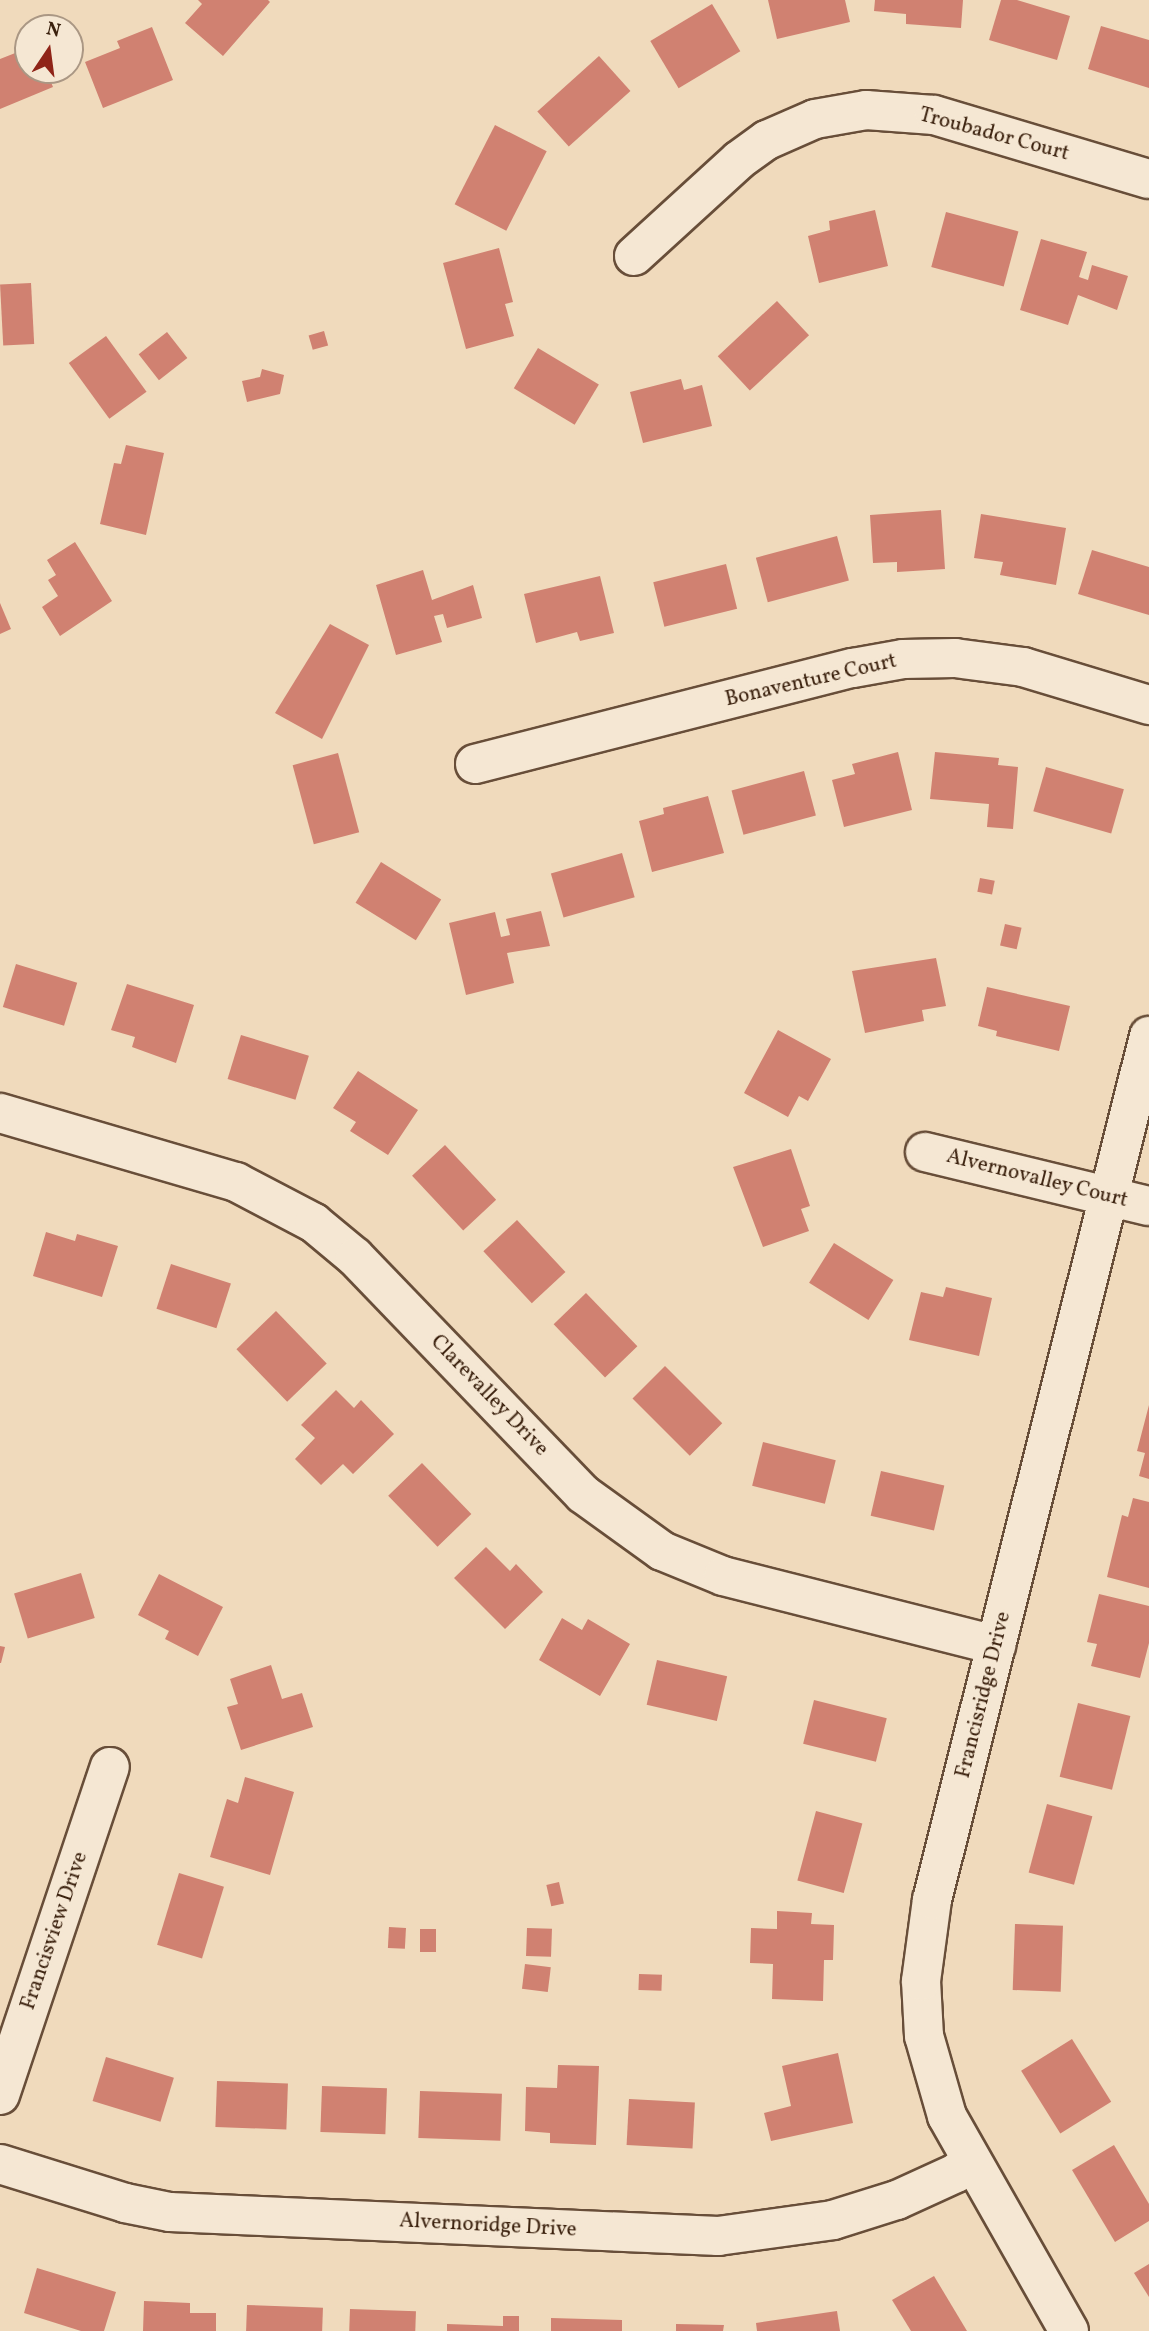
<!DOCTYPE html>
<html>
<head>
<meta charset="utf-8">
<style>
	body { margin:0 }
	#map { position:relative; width:1149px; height:2331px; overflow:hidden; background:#f0dabc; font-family:Vollkorn,serif }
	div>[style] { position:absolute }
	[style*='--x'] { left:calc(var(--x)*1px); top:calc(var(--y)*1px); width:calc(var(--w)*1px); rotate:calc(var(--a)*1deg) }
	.building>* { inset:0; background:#d08171; transform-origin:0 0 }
	.roads { filter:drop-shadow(2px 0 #684e39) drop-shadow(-2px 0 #684e39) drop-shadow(0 2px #684e39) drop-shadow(0 -2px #684e39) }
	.minor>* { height:38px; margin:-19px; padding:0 19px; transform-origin:19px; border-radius:19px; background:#f5e7d3 }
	span { translate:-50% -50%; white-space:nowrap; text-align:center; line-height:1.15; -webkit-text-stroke:5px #f5e7d3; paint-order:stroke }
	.street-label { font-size:21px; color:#3a200d }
	.north { position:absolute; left:14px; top:14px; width:70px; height:70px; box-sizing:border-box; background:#f5e7d3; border:2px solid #aa9784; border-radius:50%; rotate:13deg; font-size:19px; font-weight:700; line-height:28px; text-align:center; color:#3a200d }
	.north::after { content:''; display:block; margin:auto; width:24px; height:32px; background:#8f2418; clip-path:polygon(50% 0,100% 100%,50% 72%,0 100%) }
</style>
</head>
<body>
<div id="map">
	<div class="building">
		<i style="clip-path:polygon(198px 0,268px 0,270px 2px,223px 56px,185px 23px,202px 4px)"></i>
		<i style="clip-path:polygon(768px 0,845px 0,850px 22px,777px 39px)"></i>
		<i style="clip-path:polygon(875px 0,963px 0,961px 28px,906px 24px,906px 14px,874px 11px)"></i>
		<i style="clip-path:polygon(1001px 0,1017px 0,1070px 16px,1057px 60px,989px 40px)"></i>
		<i style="left:712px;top:4px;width:55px;height:72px;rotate:59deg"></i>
		<i style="clip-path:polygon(1101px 26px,1149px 40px,1149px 88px,1088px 69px)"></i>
		<i style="clip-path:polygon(152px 27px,173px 80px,103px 108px,85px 62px,120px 48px,117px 41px)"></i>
		<i style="clip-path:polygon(28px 48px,28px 70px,46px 70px,53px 87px,0 109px,0 59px)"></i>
		<i style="left:599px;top:56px;width:47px;height:83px;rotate:48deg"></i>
		<i style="left:495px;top:125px;width:58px;height:89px;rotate:27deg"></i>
		<i style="clip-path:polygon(875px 210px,888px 266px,819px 283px,808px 236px,830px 230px,829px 221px)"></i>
		<i style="left:946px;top:212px;width:75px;height:57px;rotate:15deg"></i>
		<i style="clip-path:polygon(1041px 239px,1087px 252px,1079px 277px,1088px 280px,1092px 265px,1128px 276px,1117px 310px,1078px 295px,1068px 325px,1020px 310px)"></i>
		<i style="clip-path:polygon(499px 248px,513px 302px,505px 304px,514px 336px,466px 349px,443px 263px)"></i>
		<i style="left:31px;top:283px;width:61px;height:31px;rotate:87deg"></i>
		<i style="left:777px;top:301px;width:47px;height:81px;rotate:47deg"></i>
		<i style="left:324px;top:331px;width:15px;height:16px;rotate:74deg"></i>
		<i style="left:167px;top:332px;width:33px;height:36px;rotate:52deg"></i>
		<i style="left:106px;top:336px;width:69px;height:46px;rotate:54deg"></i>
		<i style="left:538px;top:348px;width:71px;height:47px;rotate:31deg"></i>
		<i style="clip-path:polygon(262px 369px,284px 375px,280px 394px,247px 402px,242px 381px,260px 377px)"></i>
		<i style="clip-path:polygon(681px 379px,684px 390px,702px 385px,712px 426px,643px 443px,630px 392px)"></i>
		<i style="clip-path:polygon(126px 445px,164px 453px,146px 535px,100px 524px,114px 463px,121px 464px)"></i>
		<i style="clip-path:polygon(941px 510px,945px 569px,897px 572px,897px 562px,873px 563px,870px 515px)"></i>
		<i style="clip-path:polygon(981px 514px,1066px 528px,1056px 585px,1000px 575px,1003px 562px,974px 558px)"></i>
		<i style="left:837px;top:536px;width:46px;height:84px;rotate:75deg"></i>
		<i style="clip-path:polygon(75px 542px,112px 601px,60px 636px,42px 607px,58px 596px,48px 580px,56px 575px,47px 560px)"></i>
		<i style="clip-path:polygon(1092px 550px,1149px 567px,1149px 615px,1078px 594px)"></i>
		<i style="left:726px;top:564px;width:46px;height:75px;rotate:76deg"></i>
		<i style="clip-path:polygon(423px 570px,432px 600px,473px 585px,482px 618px,447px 628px,443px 614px,434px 616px,442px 642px,396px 655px,376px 585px)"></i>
		<i style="clip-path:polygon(600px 576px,614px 633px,580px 641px,577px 632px,536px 643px,524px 594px)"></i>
		<i style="clip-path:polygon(0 603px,11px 629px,0 634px)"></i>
		<i style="clip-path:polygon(330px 624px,369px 645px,322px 739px,275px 713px)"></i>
		<i style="clip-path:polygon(898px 752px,912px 810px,844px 827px,832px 780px,855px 774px,852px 764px)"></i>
		<i style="clip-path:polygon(935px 752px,999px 758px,998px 765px,1018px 767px,1013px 829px,987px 827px,989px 804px,930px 799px)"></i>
		<i style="left:338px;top:753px;width:82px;height:47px;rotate:75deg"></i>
		<i style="left:1046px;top:767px;width:81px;height:46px;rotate:16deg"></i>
		<i style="left:804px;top:771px;width:46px;height:75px;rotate:75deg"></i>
		<i style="clip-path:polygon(708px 796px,724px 853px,652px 872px,639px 821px,664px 814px,663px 808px)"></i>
		<i style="left:622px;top:853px;width:46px;height:74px;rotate:74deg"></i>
		<i style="left:381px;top:862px;width:71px;height:48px;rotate:32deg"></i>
		<i style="left:980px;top:878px;width:15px;height:14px;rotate:11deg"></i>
		<i style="clip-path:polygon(541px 911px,550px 946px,507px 953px,514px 983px,466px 995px,449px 923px,495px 912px,501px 937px,510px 935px,506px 919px)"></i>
		<i style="left:1005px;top:924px;width:17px;height:22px;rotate:13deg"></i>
		<i style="clip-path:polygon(936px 958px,946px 1006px,922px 1010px,924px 1021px,865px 1033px,852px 971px)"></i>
		<i style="left:16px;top:964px;width:64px;height:45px;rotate:17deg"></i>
		<i style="clip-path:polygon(127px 984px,194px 1005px,176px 1063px,132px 1047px,135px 1037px,111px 1030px)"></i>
		<i style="clip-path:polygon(987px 987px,1070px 1006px,1059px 1051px,996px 1036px,997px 1031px,978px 1026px)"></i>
		<i style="clip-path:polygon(778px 1030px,831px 1059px,808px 1101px,799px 1096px,788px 1117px,744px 1093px)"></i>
		<i style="left:241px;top:1035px;width:71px;height:46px;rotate:17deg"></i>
		<i style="clip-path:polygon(358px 1071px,418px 1110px,388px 1155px,350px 1131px,356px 1122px,333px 1108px)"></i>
		<i style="left:445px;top:1145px;width:75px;height:45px;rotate:47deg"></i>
		<i style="clip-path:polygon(791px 1149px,810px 1206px,801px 1209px,809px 1231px,763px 1247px,733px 1167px)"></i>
		<i style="left:517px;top:1220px;width:71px;height:46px;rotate:47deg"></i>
		<i style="clip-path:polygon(46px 1232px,75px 1241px,77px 1234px,118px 1246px,102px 1297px,33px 1276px)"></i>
		<i style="left:834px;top:1243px;width:70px;height:47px;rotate:32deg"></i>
		<i style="left:171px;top:1264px;width:63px;height:47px;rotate:18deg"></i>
		<i style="clip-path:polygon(946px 1287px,992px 1298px,979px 1356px,909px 1340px,921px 1292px,943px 1297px)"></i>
		<i style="left:586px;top:1293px;width:74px;height:45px;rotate:46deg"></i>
		<i style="left:276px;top:1311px;width:73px;height:55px;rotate:46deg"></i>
		<i style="left:665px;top:1366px;width:81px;height:46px;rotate:45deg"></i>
		<i style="clip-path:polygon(336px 1390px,354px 1408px,361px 1400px,394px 1434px,353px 1474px,343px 1464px,321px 1485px,295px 1459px,315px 1438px,301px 1425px)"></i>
		<i style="clip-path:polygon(1149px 1405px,1149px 1479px,1139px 1476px,1145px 1453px,1137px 1451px)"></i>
		<i style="left:763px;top:1442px;width:75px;height:45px;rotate:14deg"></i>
		<i style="left:422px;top:1463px;width:71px;height:47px;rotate:46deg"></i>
		<i style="left:881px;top:1471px;width:65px;height:46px;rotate:13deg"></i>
		<i style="clip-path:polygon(1133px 1498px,1149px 1502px,1149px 1588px,1107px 1577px,1122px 1515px,1128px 1517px)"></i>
		<i style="clip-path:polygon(486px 1547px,510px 1571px,516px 1564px,543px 1592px,505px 1629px,454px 1578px)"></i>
		<i style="left:81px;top:1573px;width:47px;height:70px;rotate:73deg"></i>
		<i style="clip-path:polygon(159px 1574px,223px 1607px,198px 1656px,165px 1639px,169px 1631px,138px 1615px)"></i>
		<i style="clip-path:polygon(1099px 1594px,1149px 1606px,1149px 1643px,1140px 1678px,1091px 1666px,1097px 1644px,1087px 1642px)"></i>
		<i style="clip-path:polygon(562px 1618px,582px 1630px,588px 1619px,630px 1644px,600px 1696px,539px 1660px)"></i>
		<i style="clip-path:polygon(0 1646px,5px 1647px,1px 1663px,0 1663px)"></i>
		<i style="left:657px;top:1660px;width:72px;height:46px;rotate:13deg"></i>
		<i style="clip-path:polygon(271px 1665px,282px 1699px,302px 1693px,313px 1727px,241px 1750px,227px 1707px,238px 1704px,230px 1679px)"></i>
		<i style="left:814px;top:1700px;width:75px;height:45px;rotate:14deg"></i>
		<i style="left:1078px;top:1703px;width:54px;height:76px;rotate:14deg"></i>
		<i style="clip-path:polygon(245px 1777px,294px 1792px,270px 1875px,210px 1857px,227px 1799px,238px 1803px)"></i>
		<i style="left:1047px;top:1804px;width:47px;height:71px;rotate:15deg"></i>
		<i style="left:816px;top:1811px;width:48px;height:72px;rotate:15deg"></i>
		<i style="left:179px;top:1873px;width:47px;height:75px;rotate:17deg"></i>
		<i style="left:559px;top:1882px;width:22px;height:13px;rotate:77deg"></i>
		<i style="clip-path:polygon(777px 1911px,812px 1913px,811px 1924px,834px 1925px,833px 1960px,824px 1960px,823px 2001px,772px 1999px,773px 1964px,750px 1963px,751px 1928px,777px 1929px)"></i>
		<i style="left:1015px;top:1924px;width:48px;height:66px;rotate:2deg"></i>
		<i style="left:389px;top:1927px;width:17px;height:21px;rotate:3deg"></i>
		<i style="left:527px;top:1928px;width:25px;height:28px;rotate:2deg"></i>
		<i style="left:420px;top:1929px;width:16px;height:23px"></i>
		<i style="left:525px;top:1964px;width:26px;height:25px;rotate:7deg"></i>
		<i style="left:639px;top:1974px;width:23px;height:16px;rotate:2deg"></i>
		<i style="left:1072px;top:2039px;width:74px;height:60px;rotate:58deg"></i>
		<i style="clip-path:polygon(838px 2053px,853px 2123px,771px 2141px,764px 2113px,791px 2106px,782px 2066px)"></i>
		<i style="left:106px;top:2057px;width:71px;height:46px;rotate:17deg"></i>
		<i style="clip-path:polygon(558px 2065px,599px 2066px,596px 2145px,550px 2143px,550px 2133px,525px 2131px,526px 2087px,557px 2088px)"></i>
		<i style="left:217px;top:2081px;width:71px;height:46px;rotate:2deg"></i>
		<i style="left:322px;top:2086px;width:65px;height:46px;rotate:2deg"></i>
		<i style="left:420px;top:2091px;width:82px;height:47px;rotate:2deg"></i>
		<i style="left:629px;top:2099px;width:66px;height:46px;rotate:3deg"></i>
		<i style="clip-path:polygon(1114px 2145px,1149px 2204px,1149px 2221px,1115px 2242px,1072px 2170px)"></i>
		<i style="clip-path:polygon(1149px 2264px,1149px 2297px,1134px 2273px)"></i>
		<i style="clip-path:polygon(37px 2268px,116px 2292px,104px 2331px,81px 2331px,24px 2313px)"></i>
		<i style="clip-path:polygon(934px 2276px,967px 2331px,911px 2331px,892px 2300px)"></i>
		<i style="clip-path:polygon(144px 2301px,190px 2303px,190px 2313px,216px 2313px,216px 2331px,143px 2331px)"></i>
		<i style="left:247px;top:2305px;width:76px;height:26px;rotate:2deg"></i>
		<i style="left:350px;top:2309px;width:66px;height:22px;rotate:2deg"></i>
		<i style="clip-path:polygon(837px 2311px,840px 2331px,757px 2331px,756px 2323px)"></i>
		<i style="clip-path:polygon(503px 2316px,519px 2316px,519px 2331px,447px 2331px,447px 2324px,503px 2326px)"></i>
		<i style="clip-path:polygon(551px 2318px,622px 2320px,622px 2331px,551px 2331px)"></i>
		<i style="clip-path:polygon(676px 2324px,724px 2325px,723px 2331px,676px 2331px)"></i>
	</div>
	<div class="roads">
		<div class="minor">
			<i style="--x:634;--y:256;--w:142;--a:-42.4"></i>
			<i style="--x:739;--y:160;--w:34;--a:-36"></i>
			<i style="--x:767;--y:140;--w:52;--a:-23.6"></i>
			<i style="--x:815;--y:119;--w:52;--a:-10"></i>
			<i style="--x:866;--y:110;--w:68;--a:4.2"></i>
			<i style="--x:934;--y:115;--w:224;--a:16.6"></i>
			<i style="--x:475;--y:764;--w:390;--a:-14.3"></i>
			<i style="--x:853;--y:668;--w:51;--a:-10.2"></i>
			<i style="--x:903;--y:659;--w:52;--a:-1.1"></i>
			<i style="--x:955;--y:658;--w:69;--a:7.5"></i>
			<i style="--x:1023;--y:667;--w:132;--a:16.8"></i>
			<i style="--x:0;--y:1113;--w:246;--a:16.3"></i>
			<i style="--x:236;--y:1182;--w:88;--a:27.7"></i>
			<i style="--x:314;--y:1223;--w:53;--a:39.7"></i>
			<i style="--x:355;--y:1257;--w:329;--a:46.1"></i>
			<i style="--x:583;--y:1494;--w:97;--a:35.8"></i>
			<i style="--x:662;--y:1551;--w:66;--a:22.3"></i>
			<i style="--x:723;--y:1576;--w:282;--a:14.2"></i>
			<i style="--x:925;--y:1152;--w:230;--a:13.6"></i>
			<i style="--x:0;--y:2095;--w:346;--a:-71.5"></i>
			<i style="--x:0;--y:2164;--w:131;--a:17.3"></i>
			<i style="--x:125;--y:2203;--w:46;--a:11.3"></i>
			<i style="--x:170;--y:2212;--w:549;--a:2.51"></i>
			<i style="--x:718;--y:2236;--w:116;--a:-7.9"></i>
			<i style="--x:833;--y:2220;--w:67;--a:-17.4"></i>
			<i style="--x:897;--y:2200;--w:65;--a:-24.6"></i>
			<i style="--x:956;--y:2173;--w:17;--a:-40"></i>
			<i style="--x:1069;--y:2331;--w:247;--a:-119.6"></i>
			<i style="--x:947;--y:2116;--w:83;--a:-106"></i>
			<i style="--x:924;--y:2036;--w:55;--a:-93.1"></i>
			<i style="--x:921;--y:1981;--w:82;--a:-82.3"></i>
			<i style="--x:932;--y:1900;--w:891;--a:-75.9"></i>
		</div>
	</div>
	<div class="street-label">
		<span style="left:994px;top:135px;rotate:15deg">Troubador Court</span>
		<span style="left:811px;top:681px;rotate:-13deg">Bonaventure Court</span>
		<span style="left:1037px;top:1179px;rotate:14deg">Alvernovalley Court</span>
		<span style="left:489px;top:1396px;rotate:46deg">Clarevalley Drive</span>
		<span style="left:984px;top:1695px;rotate:-76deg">Francisridge Drive</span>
		<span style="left:55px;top:1931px;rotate:-71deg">Francisview Drive</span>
		<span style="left:488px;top:2226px;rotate:3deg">Alvernoridge Drive</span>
	</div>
	<div class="north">N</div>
</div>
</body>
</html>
